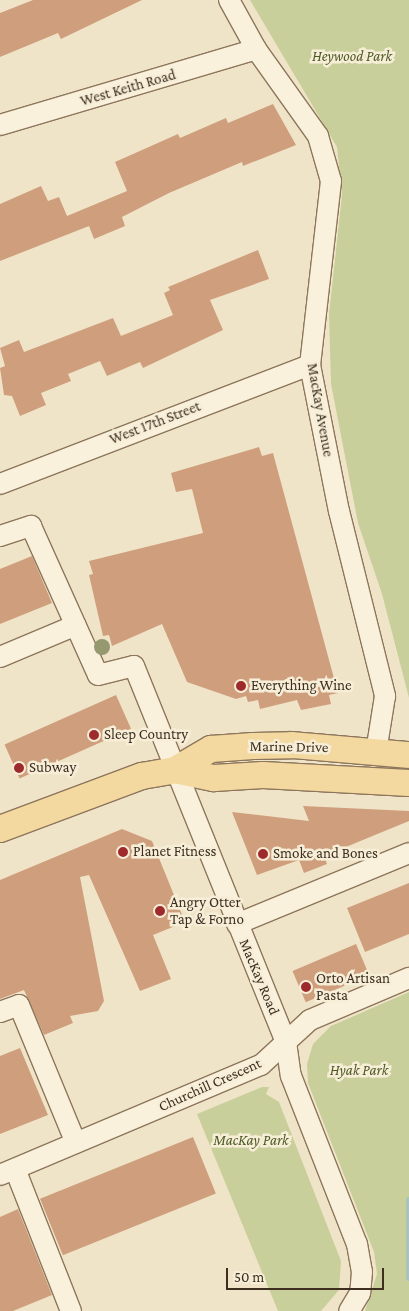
<!DOCTYPE html>
<html>
<head>
<meta charset="utf-8">
<style>
	body { margin:0 }
	#map { position:relative; width:409px; height:1311px; overflow:hidden; background:#f0e4c8; font-family:"Crimson Pro",serif }
	div>[style] { position:absolute }
	[style*='--x'] { left:calc(var(--x)*1px); top:calc(var(--y)*1px); width:calc(var(--w)*1px); rotate:calc(var(--a)*1deg) }
	.green>* { inset:0; background:#c9cf9b }
	.stream>* { height:6px; margin:-3px; padding:0 3px; transform-origin:3px; border-radius:3px; background:#a9c4bc }
	.building>* { inset:0; background:#cf9f7d; transform-origin:0 0 }
	.roads { filter:drop-shadow(1px 0 #8d765c) drop-shadow(-1px 0 #8d765c) drop-shadow(0 1px #8d765c) drop-shadow(0 -1px #8d765c) }
	.minor>* { height:20px; margin:-10px; padding:0 10px; transform-origin:10px; border-radius:10px; background:#faf1dc }
	.major>* { height:26px; margin:-13px; padding:0 13px; transform-origin:13px; border-radius:13px; background:#f3d9a0 }
	.trees>* { width:16px; height:16px; margin:-8px; border-radius:50%; background:#96986f }
	.dots>* { width:14px; height:14px; translate:-50% -50%; box-sizing:border-box; border:2px solid #f7eed8; border-radius:50% }
	span { translate:-50% -50%; white-space:nowrap; text-align:center; line-height:1.15; -webkit-text-stroke:5px #f7eed8; paint-order:stroke }
	.park-label { font-size:15px; color:#4d5a26; font-style:italic }
	.street-label { font-size:15px; color:#3d2e20 }
	.poi-label { font-size:15px; color:#3d2e20 }
	.left { translate:0 -50%; text-align:left }
	.scale { position:absolute; left:226px; top:1268px; width:158px; height:22px; box-sizing:border-box; border:2px solid #3d2e20; border-top:0; padding-left:6px; font-size:15px; line-height:18px; white-space:nowrap; color:#3d2e20; -webkit-text-stroke:4px #f7eed8; paint-order:stroke }
</style>
</head>
<body>
<div id="map">
	<div class="green">
		<i style="clip-path:polygon(250px 0,409px 0,409px 698px,382px 594px,358px 523px,331px 384px,329px 314px,342px 195px,337px 147px)"></i>
		<i style="clip-path:polygon(409px 992px,409px 1311px,365px 1311px,377px 1274px,374px 1252px,308px 1083px,307px 1064px,313px 1044px,331px 1026px)"></i>
		<i style="clip-path:polygon(262px 1087px,269px 1087px,266px 1094px,279px 1102px,341px 1261px,339px 1290px,321px 1311px,278px 1311px,197px 1114px)"></i>
	</div>
	<div class="stream">
		<i style="--x:409;--y:1200;--w:78;--a:90"></i>
	</div>
	<div class="building">
		<i style="clip-path:polygon(33px 0,142px 0,61px 39px,58px 33px,0 57px,0 13px)"></i>
		<i style="clip-path:polygon(273px 104px,296px 145px,243px 166px,242px 162px,169px 193px,122px 217px,125px 226px,94px 239px,89px 226px,0 261px,0 204px,41px 186px,48px 201px,59px 197px,67px 216px,127px 191px,115px 162px,178px 134px,180px 138px,226px 118px,228px 123px)"></i>
		<i style="clip-path:polygon(258px 250px,269px 279px,210px 300px,223px 330px,143px 368px,140px 362px,107px 376px,100px 361px,68px 374px,71px 381px,41px 393px,46px 405px,20px 416px,12px 396px,4px 395px,0 368px,5px 366px,0 348px,19px 340px,24px 352px,113px 318px,121px 336px,173px 315px,164px 293px,170px 290px,168px 287px)"></i>
		<i style="clip-path:polygon(259px 447px,262px 456px,273px 453px,338px 693px,329px 695px,331px 704px,301px 710px,297px 700px,260px 709px,258px 700px,248px 702px,246px 696px,236px 699px,187px 682px,162px 624px,112px 646px,109px 635px,103px 636px,89px 575px,93px 574px,89px 561px,203px 533px,192px 489px,176px 492px,171px 473px)"></i>
		<i style="clip-path:polygon(32px 556px,52px 603px,0 624px,0 569px)"></i>
		<i style="left:116px;top:695px;width:37px;height:122px;rotate:66deg"></i>
		<i style="clip-path:polygon(303px 806px,409px 811px,409px 821px,324px 856px,327px 864px,304px 873px,299px 860px,257px 875px,232px 812px,309px 821px)"></i>
		<i style="clip-path:polygon(122px 829px,152px 841px,185px 922px,153px 935px,171px 979px,140px 991px,89px 875px,80px 877px,104px 1001px,98px 1011px,70px 1016px,73px 1023px,44px 1035px,24px 990px,0 999px,0 880px)"></i>
		<i style="clip-path:polygon(409px 883px,409px 934px,365px 952px,347px 908px)"></i>
		<i style="left:356px;top:944px;width:34px;height:69px;rotate:67deg"></i>
		<i style="clip-path:polygon(20px 1048px,48px 1115px,0 1134px,0 1056px)"></i>
		<i style="left:193px;top:1137px;width:61px;height:165px;rotate:68deg"></i>
		<i style="clip-path:polygon(18px 1209px,52px 1295px,13px 1311px,0 1311px,0 1217px)"></i>
	</div>
	<div class="roads">
		<div class="minor">
			<i style="--x:229;--y:0;--w:56;--a:61.1"></i>
			<i style="--x:256;--y:49;--w:107;--a:54.5"></i>
			<i style="--x:318;--y:136;--w:47;--a:73.9"></i>
			<i style="--x:331;--y:181;--w:185;--a:96.5"></i>
			<i style="--x:310;--y:365;--w:149;--a:78.8"></i>
			<i style="--x:339;--y:511;--w:191;--a:76"></i>
			<i style="--x:385;--y:696;--w:57;--a:99.1"></i>
			<i style="--x:0;--y:125;--w:267;--a:-16.5"></i>
			<i style="--x:0;--y:484;--w:332;--a:-21"></i>
			<i style="--x:0;--y:536;--w:33;--a:-18"></i>
			<i style="--x:31;--y:526;--w:163;--a:65.8"></i>
			<i style="--x:98;--y:675;--w:37;--a:-14"></i>
			<i style="--x:134;--y:666;--w:406;--a:68"></i>
			<i style="--x:286;--y:1042;--w:34;--a:82"></i>
			<i style="--x:291;--y:1076;--w:180;--a:68.6"></i>
			<i style="--x:357;--y:1244;--w:28;--a:80"></i>
			<i style="--x:362;--y:1272;--w:21;--a:95"></i>
			<i style="--x:360;--y:1293;--w:21;--a:121"></i>
			<i style="--x:0;--y:657;--w:82;--a:-22.8"></i>
			<i style="--x:237;--y:924;--w:186;--a:-22.4"></i>
			<i style="--x:0;--y:1012;--w:20;--a:-20"></i>
			<i style="--x:19;--y:1005;--w:149;--a:67.6"></i>
			<i style="--x:15;--y:1169;--w:153;--a:68.5"></i>
			<i style="--x:0;--y:1175;--w:283;--a:-22.9"></i>
			<i style="--x:261;--y:1065;--w:67;--a:-42.6"></i>
			<i style="--x:310;--y:1020;--w:108;--a:-23"></i>
		</div>
		<div class="major">
			<i style="--x:175;--y:770;--w:42;--a:-30.3"></i>
			<i style="--x:211;--y:749;--w:42;--a:-4.1"></i>
			<i style="--x:253;--y:746;--w:39;--a:-1"></i>
			<i style="--x:292;--y:745;--w:117;--a:4.9"></i>
			<i style="--x:0;--y:829;--w:152;--a:-20.5"></i>
			<i style="--x:142;--y:776;--w:34;--a:-10"></i>
			<i style="--x:175;--y:770;--w:40;--a:12"></i>
			<i style="--x:214;--y:778;--w:49;--a:-3.5"></i>
			<i style="--x:263;--y:775;--w:146;--a:3.1"></i>
		</div>
	</div>
	<div class="trees">
		<i style="left:102px;top:647px"></i>
	</div>
	<div class="dots">
		<i style="left:241px;top:686px;background:#9e2a2b"></i>
		<i style="left:94px;top:735px;background:#9e2a2b"></i>
		<i style="left:19px;top:768px;background:#9e2a2b"></i>
		<i style="left:123px;top:852px;background:#9e2a2b"></i>
		<i style="left:263px;top:854px;background:#9e2a2b"></i>
		<i style="left:160px;top:911px;background:#9e2a2b"></i>
		<i style="left:306px;top:987px;background:#9e2a2b"></i>
	</div>
	<div class="park-label">
		<span style="left:352px;top:57px">Heywood Park</span>
		<span style="left:359px;top:1071px">Hyak Park</span>
		<span style="left:251px;top:1141px">MacKay Park</span>
	</div>
	<div class="street-label">
		<span style="left:128px;top:88px;rotate:-16deg">West Keith Road</span>
		<span style="left:320px;top:410px;rotate:80deg">MacKay Avenue</span>
		<span style="left:155px;top:423px;rotate:-21deg">West 17th Street</span>
		<span style="left:289px;top:747px;rotate:1deg">Marine Drive</span>
		<span style="left:259px;top:977px;rotate:67deg">MacKay Road</span>
		<span style="left:210px;top:1085px;rotate:-24deg">Churchill Crescent</span>
	</div>
	<div class="poi-label">
		<span class="left" style="left:251px;top:686px">Everything Wine</span>
		<span class="left" style="left:104px;top:735px">Sleep Country</span>
		<span class="left" style="left:29px;top:768px">Subway</span>
		<span class="left" style="left:133px;top:852px">Planet Fitness</span>
		<span class="left" style="left:273px;top:854px">Smoke and Bones</span>
		<span class="left" style="left:170px;top:911px">Angry Otter<br>Tap &amp; Forno</span>
		<span class="left" style="left:316px;top:987px">Orto Artisan<br>Pasta</span>
	</div>
	<div class="scale">50 m</div>
</div>
</body>
</html>
